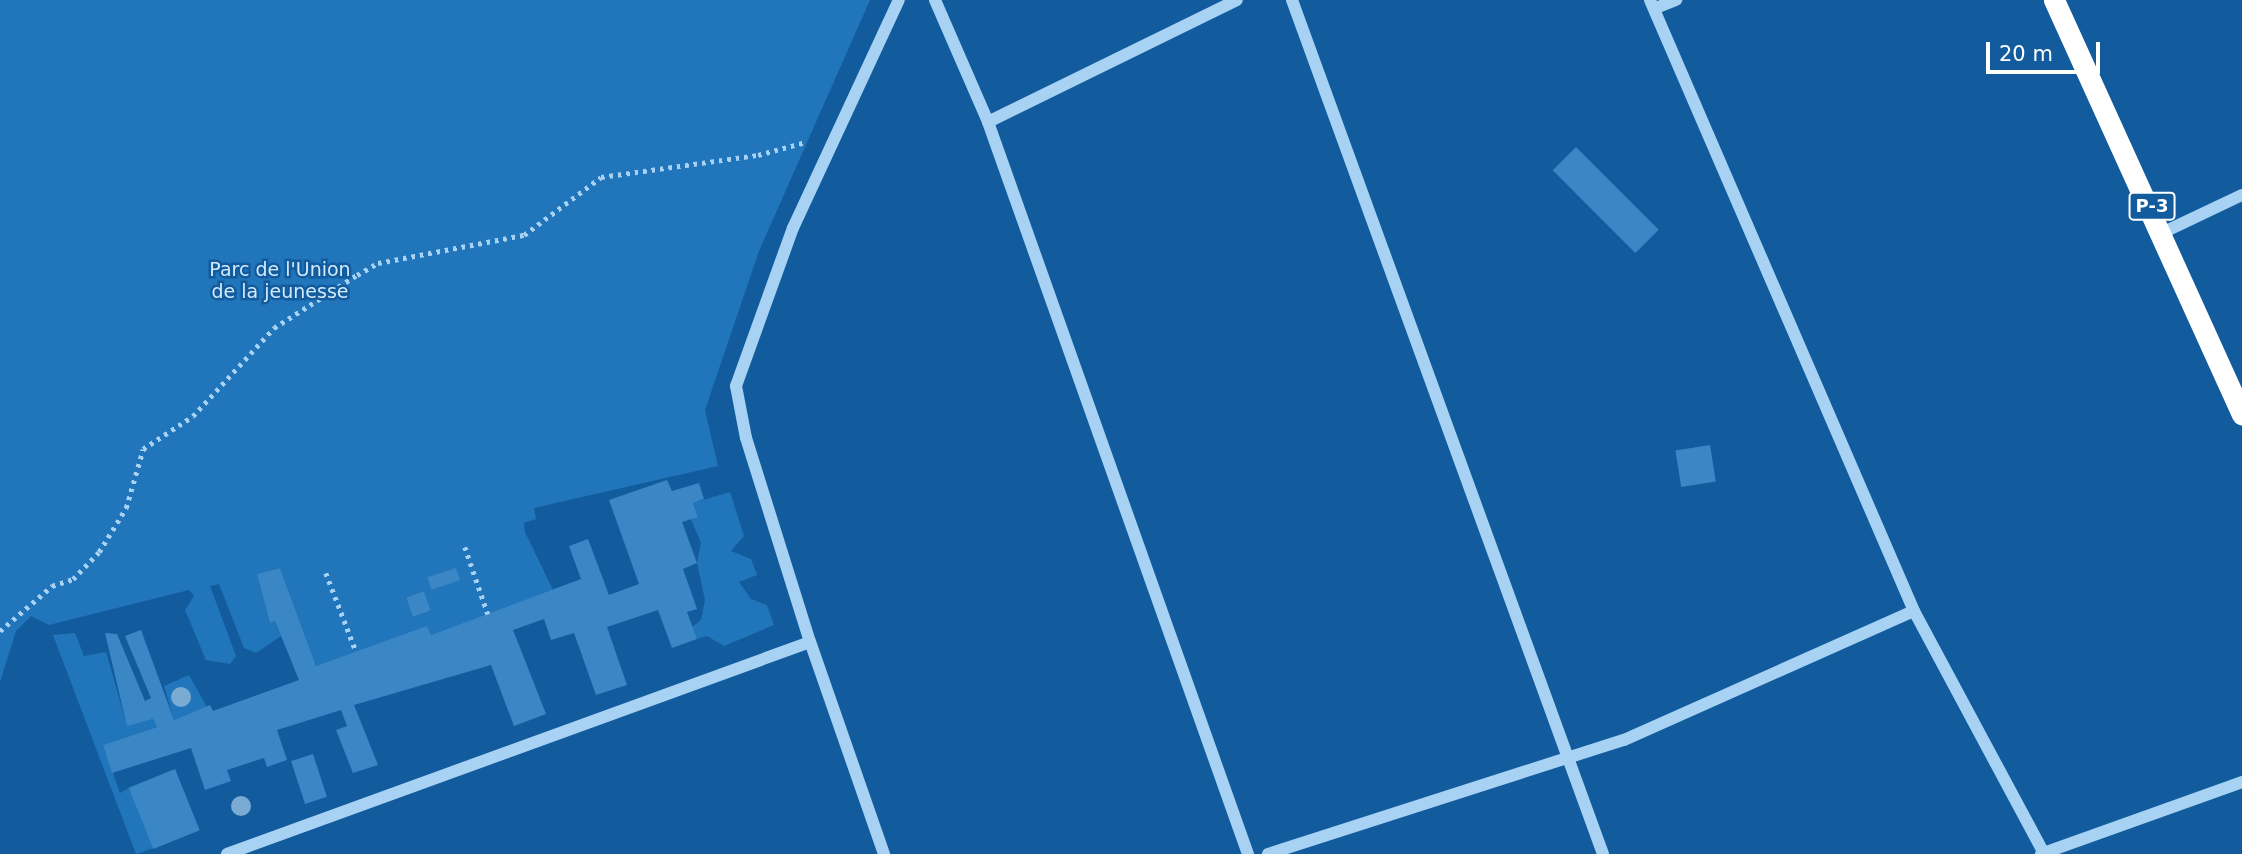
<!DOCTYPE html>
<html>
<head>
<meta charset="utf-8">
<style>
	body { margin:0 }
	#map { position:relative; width:2242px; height:854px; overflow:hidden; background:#125c9e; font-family:"DejaVu Sans",sans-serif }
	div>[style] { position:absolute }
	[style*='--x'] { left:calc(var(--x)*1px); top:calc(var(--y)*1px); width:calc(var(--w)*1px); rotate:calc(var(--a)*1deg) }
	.green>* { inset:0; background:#2175bb }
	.building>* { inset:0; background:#3b86c5; transform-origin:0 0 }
	.path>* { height:4.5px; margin-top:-2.25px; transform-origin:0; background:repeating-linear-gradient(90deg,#a8d2f4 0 3.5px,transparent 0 8.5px) }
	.minor>* { height:12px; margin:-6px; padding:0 6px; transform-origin:6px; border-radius:6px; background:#a8d2f4 }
	.highway>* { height:21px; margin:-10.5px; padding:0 10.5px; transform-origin:10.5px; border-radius:10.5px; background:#fff }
	.trees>* { width:20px; height:20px; margin:-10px; border-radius:50%; background:#7baad3 }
	span { translate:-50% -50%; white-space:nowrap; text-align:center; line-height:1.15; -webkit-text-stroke:5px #125c9e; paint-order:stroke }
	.shield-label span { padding:2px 5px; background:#125c9e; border:2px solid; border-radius:5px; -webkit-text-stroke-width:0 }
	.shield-label { font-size:18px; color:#fff; font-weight:700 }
	.park-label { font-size:19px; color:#d1eafe }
	.scale { position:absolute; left:1986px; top:42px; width:114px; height:32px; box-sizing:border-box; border:4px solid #fff; border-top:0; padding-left:9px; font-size:21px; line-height:24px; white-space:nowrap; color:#fff; -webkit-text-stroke:5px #125c9e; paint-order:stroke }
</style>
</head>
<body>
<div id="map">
	<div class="green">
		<i style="clip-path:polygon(evenodd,0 0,870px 0,759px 251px,705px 410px,718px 466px,534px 508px,536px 519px,524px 523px,525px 532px,553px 590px,431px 635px,427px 627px,316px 666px,280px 568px,257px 574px,270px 622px,275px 621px,281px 636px,256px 653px,244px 648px,219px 584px,210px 586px,236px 656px,230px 664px,206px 660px,185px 610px,194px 596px,189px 590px,49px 625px,31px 616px,16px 631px,0 682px,0 0,424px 591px,431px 611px,413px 617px,406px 597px,424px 591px)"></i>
		<i style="clip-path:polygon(730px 492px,744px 536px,731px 551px,751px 559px,757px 575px,739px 582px,751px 599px,767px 605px,774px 625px,724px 646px,707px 636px,697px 639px,692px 627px,701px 620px,705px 600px,697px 563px,701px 543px,691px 519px,698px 516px,693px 503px)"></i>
		<i style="clip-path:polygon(75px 633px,84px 656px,106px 652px,127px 725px,153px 719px,157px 727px,103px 745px,120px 793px,129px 788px,154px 848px,136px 854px,53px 635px)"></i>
		<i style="clip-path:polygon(189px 675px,207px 707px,174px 720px,164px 686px)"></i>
	</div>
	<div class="building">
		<i style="left:1576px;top:147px;width:117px;height:33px;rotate:45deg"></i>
		<i style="left:1710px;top:445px;width:37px;height:35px;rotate:81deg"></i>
		<i style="clip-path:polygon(667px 480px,672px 491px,699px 483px,704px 499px,693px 503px,698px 517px,682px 522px,697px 563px,683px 569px,697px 609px,687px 612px,697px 639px,672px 648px,658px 610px,607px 627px,627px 685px,596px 695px,574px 633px,551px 640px,544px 619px,513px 630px,546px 714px,514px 726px,491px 665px,354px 705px,378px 765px,353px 773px,336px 730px,347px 726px,341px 710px,277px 730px,287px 760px,267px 767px,264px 758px,227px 770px,231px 781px,205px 790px,191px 748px,112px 773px,103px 745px,157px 727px,153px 719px,127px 726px,105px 633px,117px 634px,145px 701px,151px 698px,125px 636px,141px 630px,174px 720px,210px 705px,213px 711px,299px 680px,275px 621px,270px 623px,257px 574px,280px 568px,316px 666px,427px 626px,431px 635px,581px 579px,569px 546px,588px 539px,609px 595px,639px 584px,609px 500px)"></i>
		<i style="left:456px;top:568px;width:13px;height:30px;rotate:72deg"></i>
		<i style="left:424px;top:591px;width:21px;height:19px;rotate:71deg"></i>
		<i style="left:313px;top:754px;width:45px;height:23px;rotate:72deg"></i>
		<i style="left:175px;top:769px;width:66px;height:50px;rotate:68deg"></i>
	</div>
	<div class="path">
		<i style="--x:465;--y:547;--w:71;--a:71.1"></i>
		<i style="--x:326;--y:573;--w:84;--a:69"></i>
		<i style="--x:0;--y:631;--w:69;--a:-40.9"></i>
		<i style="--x:52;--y:586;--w:22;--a:-18"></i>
		<i style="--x:73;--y:579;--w:37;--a:-46"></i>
		<i style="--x:99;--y:552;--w:52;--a:-58.5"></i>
		<i style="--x:126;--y:508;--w:61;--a:-73.9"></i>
		<i style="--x:143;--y:449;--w:60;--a:-33.4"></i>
		<i style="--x:193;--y:416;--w:120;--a:-47.4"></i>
		<i style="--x:274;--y:328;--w:98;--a:-32.6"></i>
		<i style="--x:357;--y:275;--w:24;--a:-30"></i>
		<i style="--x:378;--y:263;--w:149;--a:-10.9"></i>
		<i style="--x:524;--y:235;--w:96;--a:-37"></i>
		<i style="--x:601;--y:177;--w:159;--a:-8"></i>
		<i style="--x:758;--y:155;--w:50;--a:-15.2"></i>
	</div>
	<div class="minor">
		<i style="--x:935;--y:0;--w:133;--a:66.5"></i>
		<i style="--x:988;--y:122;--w:777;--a:70.45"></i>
		<i style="--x:1292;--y:0;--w:909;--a:69.99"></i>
		<i style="--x:1650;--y:0;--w:666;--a:66.63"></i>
		<i style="--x:1914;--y:611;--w:275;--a:61.8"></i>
		<i style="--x:1656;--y:8;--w:22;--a:-22"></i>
		<i style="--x:988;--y:122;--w:277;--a:-26.1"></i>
		<i style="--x:2164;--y:232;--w:86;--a:-25.4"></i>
		<i style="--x:227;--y:854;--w:620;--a:-19.98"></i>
		<i style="--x:884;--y:854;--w:225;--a:-109.2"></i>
		<i style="--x:810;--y:642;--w:214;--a:-107.4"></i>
		<i style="--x:746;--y:438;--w:53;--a:-100.9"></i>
		<i style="--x:736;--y:386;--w:168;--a:-70.2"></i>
		<i style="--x:793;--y:228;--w:251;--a:-65.1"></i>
		<i style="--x:1268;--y:854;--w:374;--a:-17.8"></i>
		<i style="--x:1624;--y:740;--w:317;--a:-24"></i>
		<i style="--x:2041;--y:854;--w:214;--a:-19.7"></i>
	</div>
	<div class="highway">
		<i style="--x:2054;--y:0;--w:455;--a:65.6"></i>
	</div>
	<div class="trees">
		<i style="left:181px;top:697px"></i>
		<i style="left:241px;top:806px"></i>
	</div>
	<div class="shield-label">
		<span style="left:2152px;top:206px">P-3</span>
	</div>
	<div class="park-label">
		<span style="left:280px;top:281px">Parc de l'Union<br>de la jeunesse</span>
	</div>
	<div class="scale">20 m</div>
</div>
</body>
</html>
